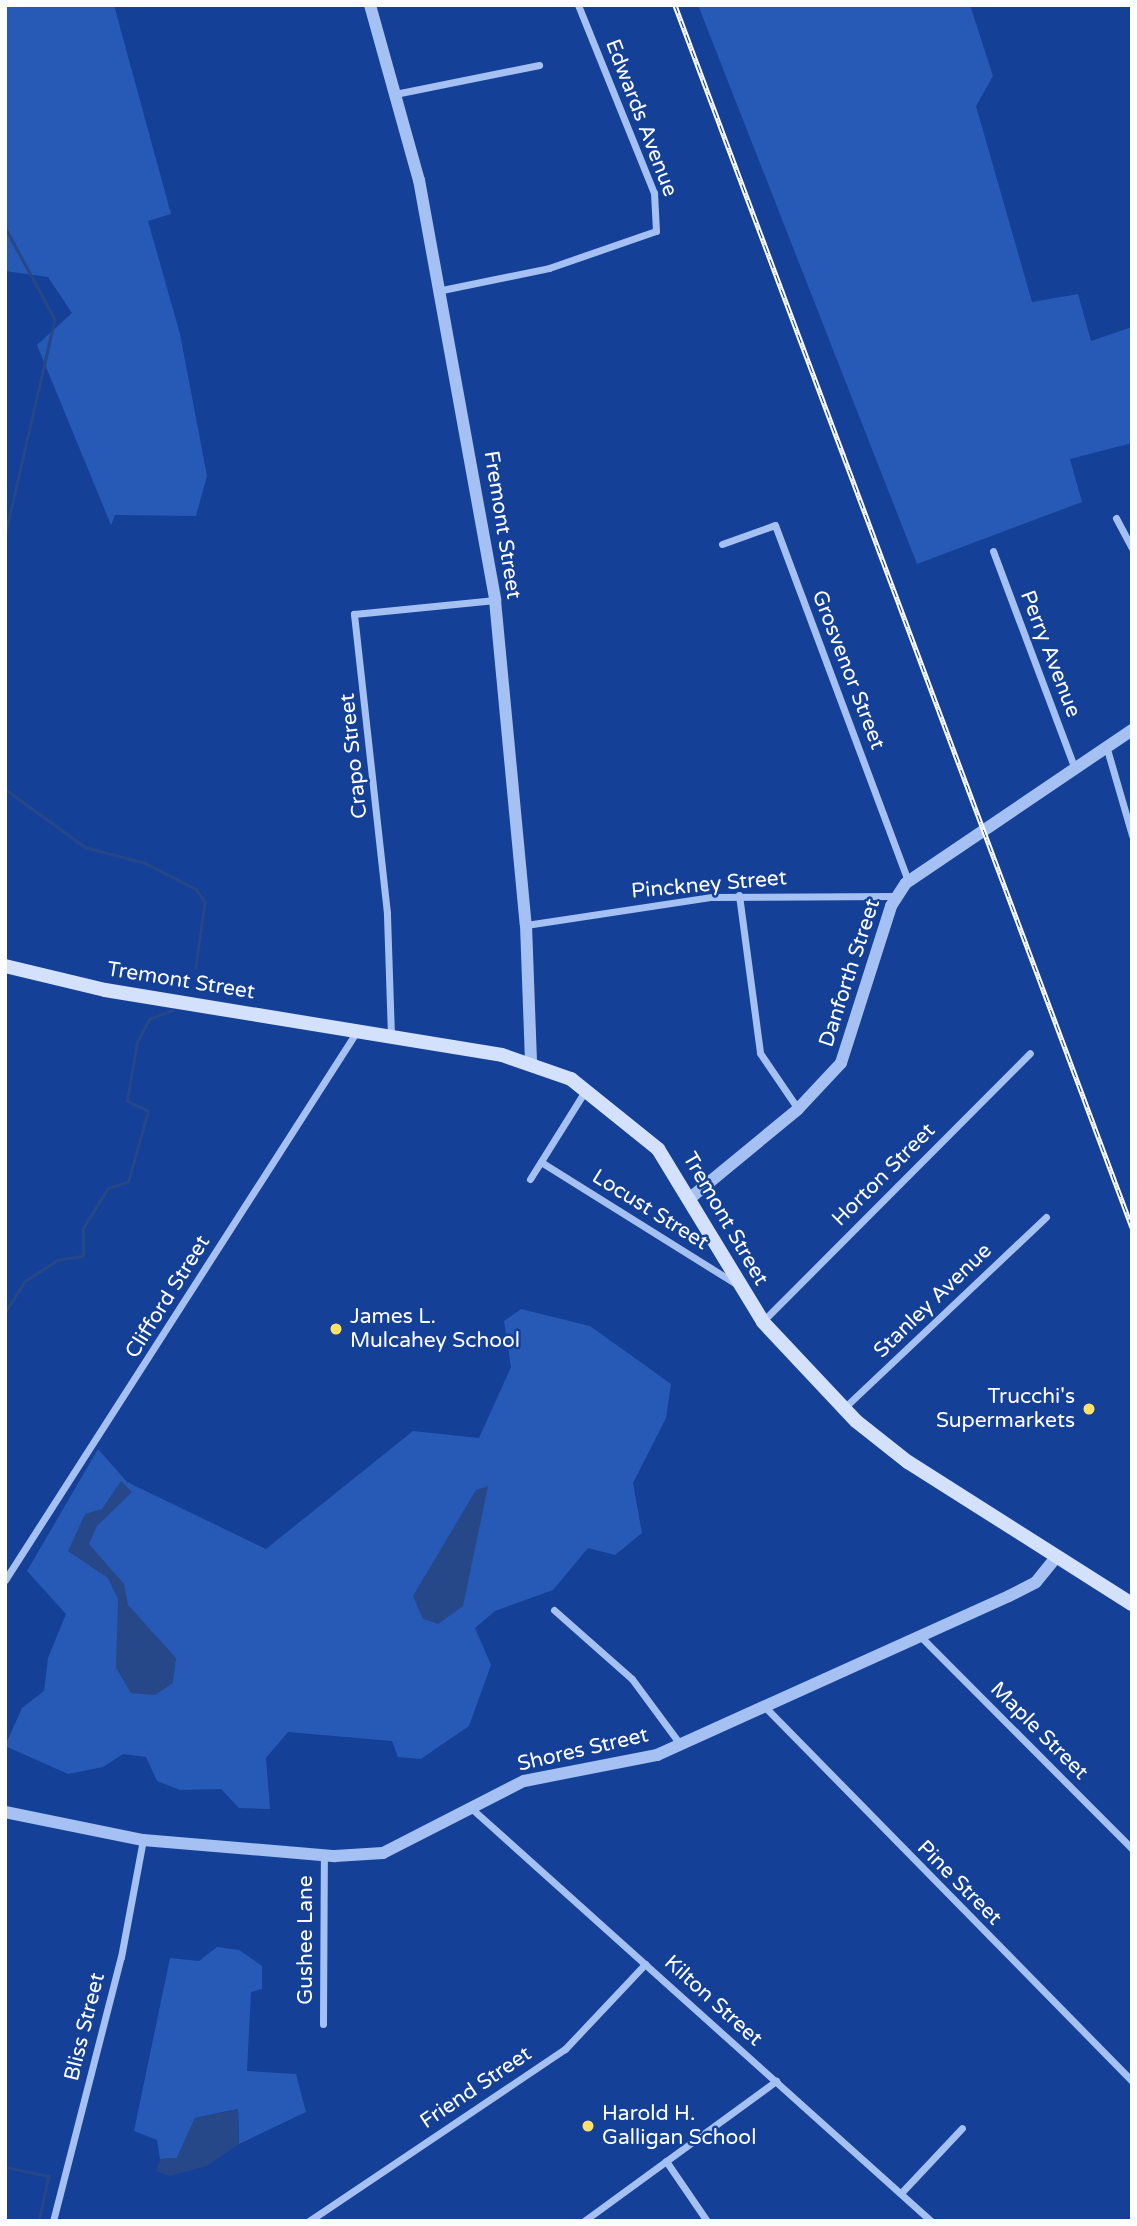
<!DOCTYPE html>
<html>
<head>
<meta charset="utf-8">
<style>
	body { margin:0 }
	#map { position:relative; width:1137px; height:2226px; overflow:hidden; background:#144097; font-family:"Varela Round",sans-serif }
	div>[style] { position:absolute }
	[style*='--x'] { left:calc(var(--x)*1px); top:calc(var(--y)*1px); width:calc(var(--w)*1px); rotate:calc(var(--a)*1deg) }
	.green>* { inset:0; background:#2759b6 }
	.water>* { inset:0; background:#264788 }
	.stream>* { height:2.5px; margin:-1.25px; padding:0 1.25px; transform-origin:1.25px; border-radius:1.25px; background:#264788 }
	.minor>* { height:7px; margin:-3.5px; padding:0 3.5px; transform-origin:3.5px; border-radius:3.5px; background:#a5c0f2 }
	.tertiary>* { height:12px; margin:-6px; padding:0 6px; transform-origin:6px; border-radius:6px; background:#a5c0f2 }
	.secondary>* { height:14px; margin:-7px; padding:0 7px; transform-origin:7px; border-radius:7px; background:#d4e1fc }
	.rail>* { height:5px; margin-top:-2.5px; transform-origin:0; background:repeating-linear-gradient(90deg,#144097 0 8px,#fff 0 16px); box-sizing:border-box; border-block:2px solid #fff }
	.dots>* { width:19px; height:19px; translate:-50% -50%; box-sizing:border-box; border:4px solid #144097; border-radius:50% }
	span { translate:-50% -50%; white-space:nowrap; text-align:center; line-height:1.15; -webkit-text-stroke:5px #144097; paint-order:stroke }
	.street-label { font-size:21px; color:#fff }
	.poi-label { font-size:21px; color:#fff }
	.left { translate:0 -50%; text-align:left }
	.right { translate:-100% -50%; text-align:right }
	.frame { position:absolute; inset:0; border:7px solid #fff; pointer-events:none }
</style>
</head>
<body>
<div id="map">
	<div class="green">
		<i style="clip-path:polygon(5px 5px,114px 5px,171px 214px,148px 221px,180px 334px,207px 476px,196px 516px,115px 515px,111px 525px,37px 345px,72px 313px,48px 277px,5px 271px)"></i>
		<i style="clip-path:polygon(698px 5px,970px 5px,993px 76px,976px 106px,1032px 302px,1078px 294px,1091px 341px,1132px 327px,1132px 443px,1070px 459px,1082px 502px,917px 564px)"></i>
		<i style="clip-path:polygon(521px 1309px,590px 1326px,671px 1384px,666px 1418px,633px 1483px,642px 1533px,615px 1555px,588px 1548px,553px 1590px,495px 1611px,475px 1628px,491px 1665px,469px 1726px,421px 1759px,398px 1757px,392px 1741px,288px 1732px,266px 1758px,270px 1809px,239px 1808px,221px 1789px,180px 1790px,157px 1781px,146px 1757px,123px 1754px,103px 1767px,68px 1774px,5px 1746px,22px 1708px,44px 1691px,48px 1658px,66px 1614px,27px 1571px,98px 1449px,127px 1482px,266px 1549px,413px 1431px,479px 1438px,511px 1367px,504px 1321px)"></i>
		<i style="clip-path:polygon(217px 1947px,239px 1950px,262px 1966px,262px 1989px,251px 1992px,247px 2071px,296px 2074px,306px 2112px,239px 2144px,238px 2109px,195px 2118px,177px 2158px,160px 2159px,157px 2140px,134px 2131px,170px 1958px,199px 1961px)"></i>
	</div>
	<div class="water">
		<i style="clip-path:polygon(121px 1481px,132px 1492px,97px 1526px,89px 1544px,124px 1584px,128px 1605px,176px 1658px,173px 1683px,155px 1695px,131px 1693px,116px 1668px,118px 1599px,108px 1578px,68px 1551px,85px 1514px,102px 1509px)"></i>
		<i style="clip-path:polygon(488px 1486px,463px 1606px,438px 1624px,423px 1619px,413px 1596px,476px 1490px)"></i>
		<i style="clip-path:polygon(238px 2109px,239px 2144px,207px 2166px,170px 2176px,156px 2171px,160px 2159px,177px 2158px,195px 2118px)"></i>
	</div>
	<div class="stream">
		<i style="--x:5;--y:227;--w:105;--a:61.5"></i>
		<i style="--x:55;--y:319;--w:224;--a:102.9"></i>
		<i style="--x:5;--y:789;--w:99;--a:35.9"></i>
		<i style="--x:85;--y:847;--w:62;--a:14.9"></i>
		<i style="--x:145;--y:863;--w:57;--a:27"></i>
		<i style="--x:196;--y:889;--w:16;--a:55"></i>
		<i style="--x:205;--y:902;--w:66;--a:97.9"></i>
		<i style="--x:5;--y:1312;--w:37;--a:-57"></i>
		<i style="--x:25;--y:1281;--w:38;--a:-33"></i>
		<i style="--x:57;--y:1260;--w:26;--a:-9"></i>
		<i style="--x:83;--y:1256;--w:28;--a:-90"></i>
		<i style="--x:83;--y:1228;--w:47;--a:-58"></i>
		<i style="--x:108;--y:1188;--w:21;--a:-17"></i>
		<i style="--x:128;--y:1182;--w:74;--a:-74.3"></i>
		<i style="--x:148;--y:1111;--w:23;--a:-155"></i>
		<i style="--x:127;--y:1101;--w:60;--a:-80.4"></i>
		<i style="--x:137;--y:1042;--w:26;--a:-62"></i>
		<i style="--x:149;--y:1019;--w:25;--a:-21"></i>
		<i style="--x:5;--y:2167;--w:45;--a:11.6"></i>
		<i style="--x:49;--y:2176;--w:46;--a:102.5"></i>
	</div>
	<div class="minor">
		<i style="--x:395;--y:94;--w:147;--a:-11.4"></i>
		<i style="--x:442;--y:290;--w:109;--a:-11.6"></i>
		<i style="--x:549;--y:268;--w:113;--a:-19.1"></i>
		<i style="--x:656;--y:231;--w:38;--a:-93"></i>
		<i style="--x:654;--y:193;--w:203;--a:-112"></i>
		<i style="--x:1116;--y:518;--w:34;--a:62"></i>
		<i style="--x:722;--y:544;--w:56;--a:-19.7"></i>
		<i style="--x:775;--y:525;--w:380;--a:69.5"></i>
		<i style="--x:993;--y:551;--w:233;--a:69.4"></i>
		<i style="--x:1107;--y:749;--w:90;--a:73.8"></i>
		<i style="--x:739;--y:895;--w:159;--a:82.4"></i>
		<i style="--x:760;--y:1053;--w:68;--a:55.8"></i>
		<i style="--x:526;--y:925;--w:188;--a:-8.6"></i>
		<i style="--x:712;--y:897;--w:183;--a:-0.3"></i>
		<i style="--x:391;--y:1036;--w:123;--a:-91.9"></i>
		<i style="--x:387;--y:913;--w:301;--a:-96.3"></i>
		<i style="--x:354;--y:614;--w:142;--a:-5.7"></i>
		<i style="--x:541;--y:1162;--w:230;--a:32"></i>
		<i style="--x:530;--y:1179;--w:104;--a:-58"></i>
		<i style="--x:763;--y:1321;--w:378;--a:-45.1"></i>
		<i style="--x:844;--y:1408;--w:278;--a:-43.4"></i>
		<i style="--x:5;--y:1580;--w:652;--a:-57.33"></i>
		<i style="--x:554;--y:1610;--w:104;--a:41.5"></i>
		<i style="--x:632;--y:1679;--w:81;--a:53.6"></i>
		<i style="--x:922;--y:1638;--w:298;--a:45.1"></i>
		<i style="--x:765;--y:1707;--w:524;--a:45.54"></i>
		<i style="--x:471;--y:1808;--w:618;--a:41.92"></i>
		<i style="--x:323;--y:2024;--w:168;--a:-89.7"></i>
		<i style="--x:666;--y:2161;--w:73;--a:55.7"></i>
		<i style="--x:901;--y:2193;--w:89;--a:-46.8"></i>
		<i style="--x:53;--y:2221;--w:273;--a:-75.6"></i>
		<i style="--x:121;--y:1957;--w:119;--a:-79.4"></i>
		<i style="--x:309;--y:2221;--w:308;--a:-33.9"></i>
		<i style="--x:565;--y:2049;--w:117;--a:-46.7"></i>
		<i style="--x:584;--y:2221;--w:238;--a:-36.1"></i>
	</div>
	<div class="tertiary">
		<i style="--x:370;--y:5;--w:182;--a:74.4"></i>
		<i style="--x:419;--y:180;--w:427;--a:79.7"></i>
		<i style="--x:495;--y:600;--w:326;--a:84.6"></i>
		<i style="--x:526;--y:925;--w:137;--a:87.9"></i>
		<i style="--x:689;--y:1199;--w:141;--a:-39.5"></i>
		<i style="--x:798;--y:1109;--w:63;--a:-46.9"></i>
		<i style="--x:841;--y:1063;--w:165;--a:-72.3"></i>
		<i style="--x:891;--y:906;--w:27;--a:-57"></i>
		<i style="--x:906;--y:883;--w:273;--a:-34.1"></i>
		<i style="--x:5;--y:1812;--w:141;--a:11.5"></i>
		<i style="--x:143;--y:1840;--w:193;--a:4.8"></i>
		<i style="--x:335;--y:1856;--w:48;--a:-3.6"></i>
		<i style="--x:383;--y:1853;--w:158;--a:-27.1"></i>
		<i style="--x:524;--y:1781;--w:136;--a:-11.1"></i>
		<i style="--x:657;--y:1755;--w:386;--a:-24.3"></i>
		<i style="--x:1009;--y:1596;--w:30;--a:-27"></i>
		<i style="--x:1036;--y:1582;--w:33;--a:-51"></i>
	</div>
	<div class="secondary">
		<i style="--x:5;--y:966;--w:103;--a:13.5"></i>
		<i style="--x:105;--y:990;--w:402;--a:9.3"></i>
		<i style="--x:502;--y:1055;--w:73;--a:19.2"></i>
		<i style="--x:571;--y:1079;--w:112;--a:38.8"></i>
		<i style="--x:658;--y:1149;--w:202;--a:58.7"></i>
		<i style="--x:763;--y:1322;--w:136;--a:46.8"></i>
		<i style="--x:856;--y:1421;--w:66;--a:38.3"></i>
		<i style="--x:908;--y:1462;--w:265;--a:32.4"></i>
	</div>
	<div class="rail">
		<i style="--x:675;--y:5;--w:1305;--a:69.5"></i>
	</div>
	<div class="dots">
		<i style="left:336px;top:1329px;background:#ffe266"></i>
		<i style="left:1089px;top:1409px;background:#ffe266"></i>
		<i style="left:588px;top:2126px;background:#ffe266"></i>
	</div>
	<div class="street-label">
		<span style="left:641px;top:118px;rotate:69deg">Edwards Avenue</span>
		<span style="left:502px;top:525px;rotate:81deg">Fremont Street</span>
		<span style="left:1050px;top:654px;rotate:69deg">Perry Avenue</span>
		<span style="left:848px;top:670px;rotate:69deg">Grosvenor Street</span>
		<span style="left:354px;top:756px;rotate:-96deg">Crapo Street</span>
		<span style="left:709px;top:885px;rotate:-5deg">Pinckney Street</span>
		<span style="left:850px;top:973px;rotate:-72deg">Danforth Street</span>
		<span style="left:181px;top:981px;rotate:9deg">Tremont Street</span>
		<span style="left:884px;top:1175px;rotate:-45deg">Horton Street</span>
		<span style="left:650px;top:1210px;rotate:32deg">Locust Street</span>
		<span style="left:725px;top:1219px;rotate:60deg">Tremont Street</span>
		<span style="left:168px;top:1297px;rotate:-58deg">Clifford Street</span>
		<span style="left:933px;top:1301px;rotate:-44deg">Stanley Avenue</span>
		<span style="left:1039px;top:1731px;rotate:45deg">Maple Street</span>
		<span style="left:583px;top:1750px;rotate:-13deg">Shores Street</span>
		<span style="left:959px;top:1883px;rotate:45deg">Pine Street</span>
		<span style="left:306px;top:1940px;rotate:-90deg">Gushee Lane</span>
		<span style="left:713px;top:2001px;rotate:42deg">Kilton Street</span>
		<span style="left:85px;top:2027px;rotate:-76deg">Bliss Street</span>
		<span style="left:476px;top:2088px;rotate:-34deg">Friend Street</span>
	</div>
	<div class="poi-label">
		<span class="left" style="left:350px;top:1329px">James L.<br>Mulcahey School</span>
		<span class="right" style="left:1075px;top:1409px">Trucchi's<br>Supermarkets</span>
		<span class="left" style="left:602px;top:2126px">Harold H.<br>Galligan School</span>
	</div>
	<div class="frame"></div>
</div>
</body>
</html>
